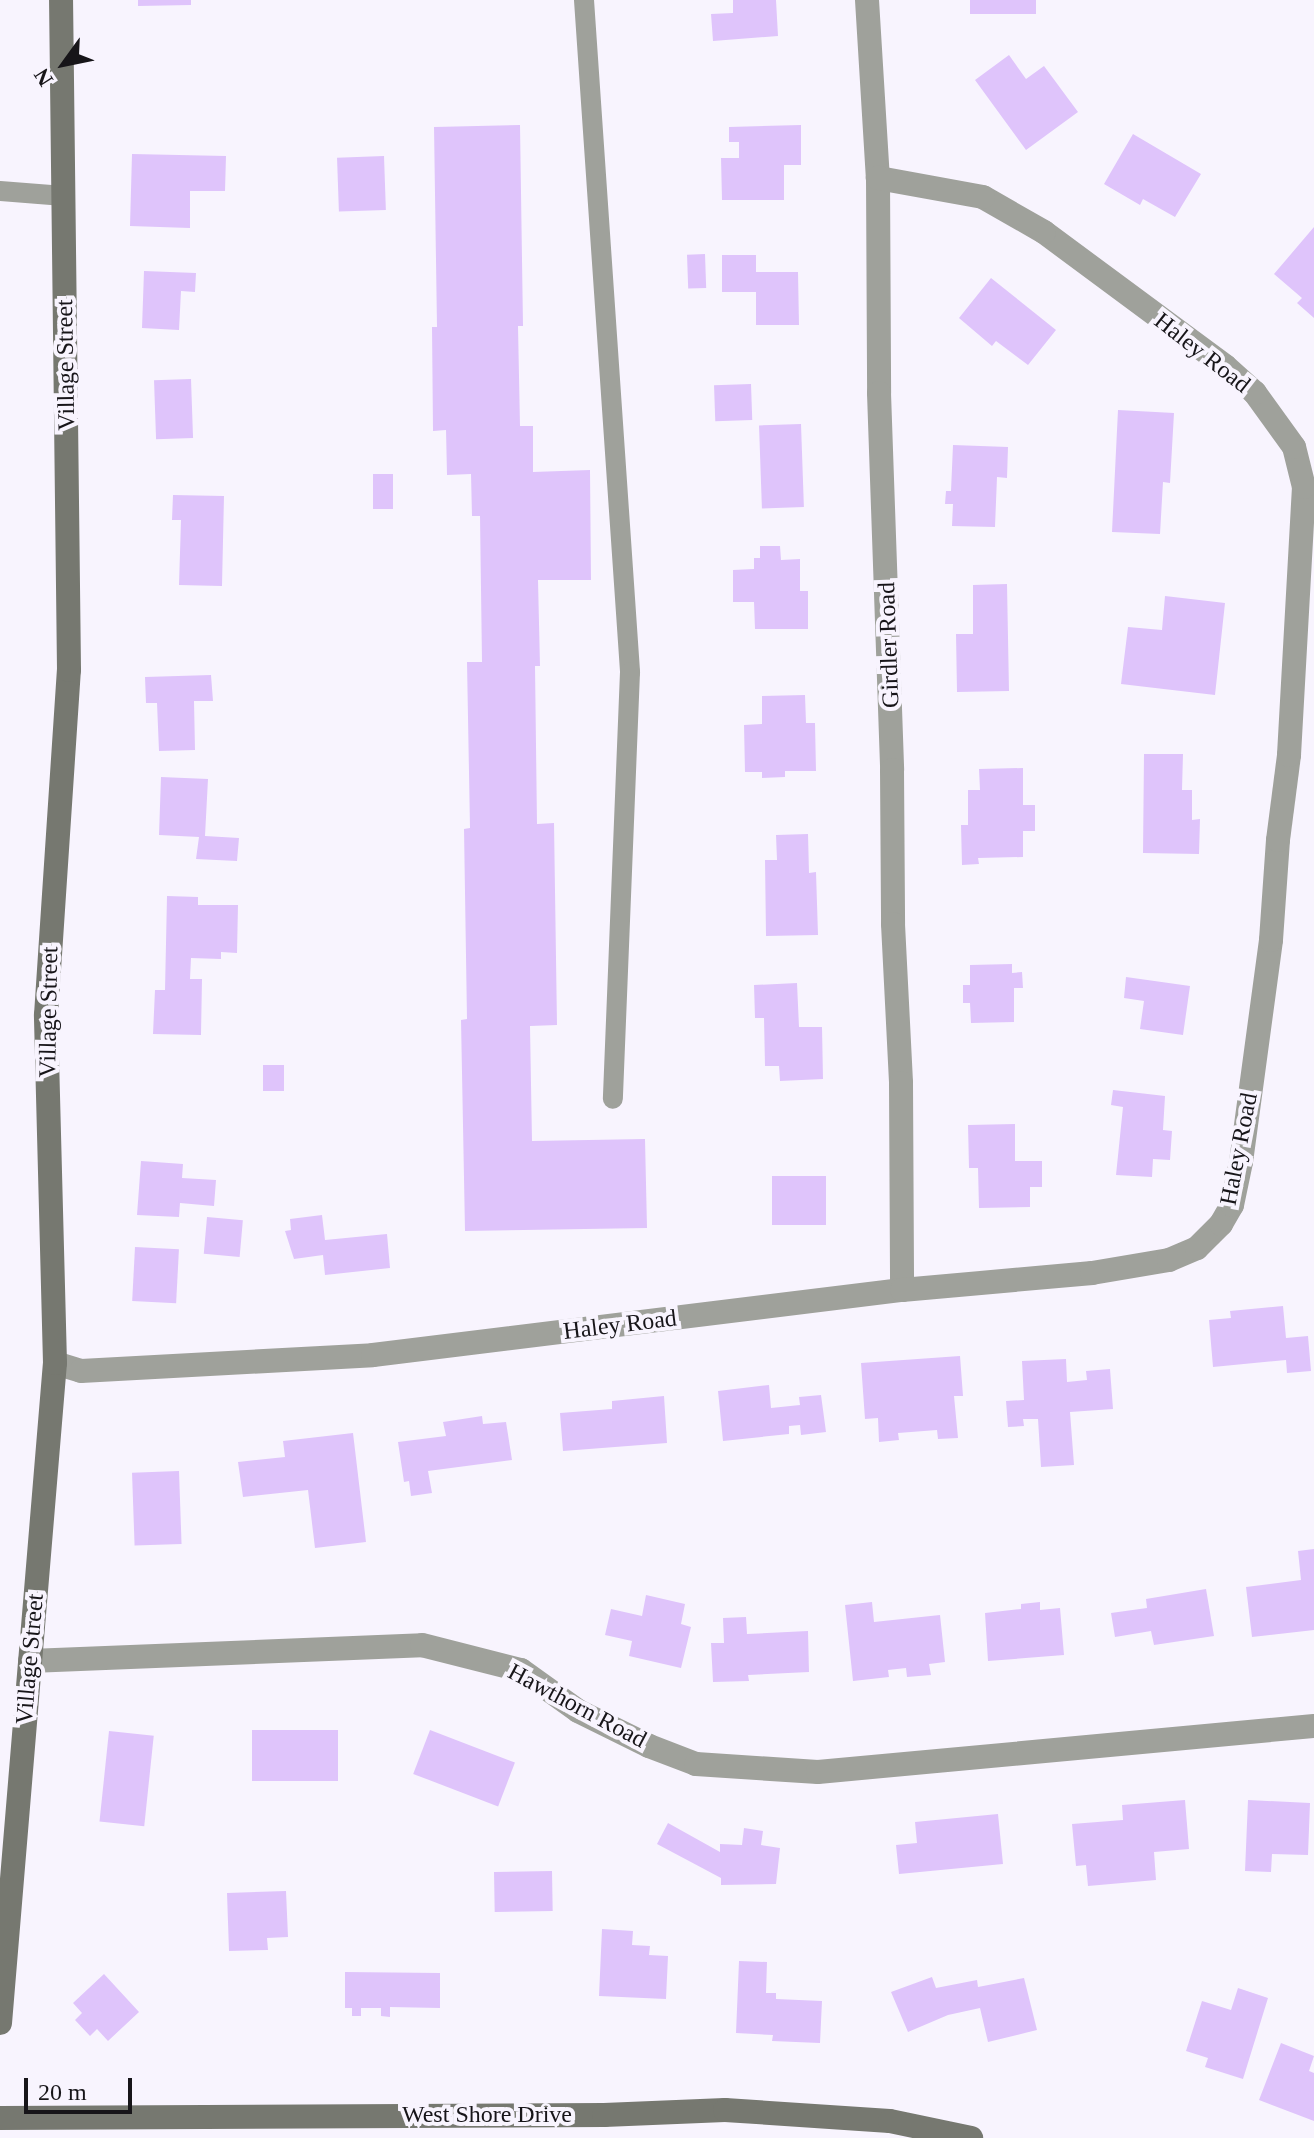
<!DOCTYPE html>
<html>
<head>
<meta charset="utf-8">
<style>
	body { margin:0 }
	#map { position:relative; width:1314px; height:2138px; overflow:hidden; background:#f8f4fe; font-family:Georgia,serif }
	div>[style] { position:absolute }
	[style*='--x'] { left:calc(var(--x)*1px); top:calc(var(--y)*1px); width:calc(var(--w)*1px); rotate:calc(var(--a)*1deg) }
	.building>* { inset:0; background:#dfc4fb; transform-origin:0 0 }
	.lane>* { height:20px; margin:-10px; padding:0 10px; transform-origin:10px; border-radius:10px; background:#9fa19b }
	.street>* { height:24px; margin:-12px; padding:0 12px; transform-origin:12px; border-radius:12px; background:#9fa19b }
	.secondary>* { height:24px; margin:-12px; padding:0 12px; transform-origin:12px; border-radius:12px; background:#767870 }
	span { translate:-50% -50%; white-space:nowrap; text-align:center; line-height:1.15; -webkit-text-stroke:8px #f8f4fe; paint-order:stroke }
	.street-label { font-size:24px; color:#171519 }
	.north { position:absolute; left:24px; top:24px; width:80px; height:80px; -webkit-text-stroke:6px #f8f4fe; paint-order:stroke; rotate:237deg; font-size:22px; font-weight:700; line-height:32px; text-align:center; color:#171519 }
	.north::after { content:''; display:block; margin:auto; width:28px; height:36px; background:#171519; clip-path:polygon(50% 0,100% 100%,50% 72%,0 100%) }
	.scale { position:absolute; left:24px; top:2078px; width:108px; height:36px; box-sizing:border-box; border:4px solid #171519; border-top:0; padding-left:10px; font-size:24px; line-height:28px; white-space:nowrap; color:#171519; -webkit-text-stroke:6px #f8f4fe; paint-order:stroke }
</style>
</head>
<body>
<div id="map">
	<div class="building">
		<i style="clip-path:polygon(138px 0,191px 0,191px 5px,138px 6px)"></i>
		<i style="clip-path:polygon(733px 0,776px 0,778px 36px,713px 41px,711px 14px,733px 13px)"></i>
		<i style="left:970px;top:0;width:66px;height:14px"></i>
		<i style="clip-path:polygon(1009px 55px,1026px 79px,1044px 66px,1078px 112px,1026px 150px,975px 80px)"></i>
		<i style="clip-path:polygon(520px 125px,523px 326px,518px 326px,520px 426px,533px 426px,533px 472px,590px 470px,591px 580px,538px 580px,540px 666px,535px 666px,537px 824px,554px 823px,557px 1025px,530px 1026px,532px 1141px,645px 1139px,647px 1228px,465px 1231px,461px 1020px,467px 1019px,464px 829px,470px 828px,467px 662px,482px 662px,480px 516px,472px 516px,471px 474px,447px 475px,446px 430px,433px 431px,432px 327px,437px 327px,434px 127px)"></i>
		<i style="clip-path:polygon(801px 125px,801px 165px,784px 165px,784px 200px,722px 200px,721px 158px,739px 158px,739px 142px,729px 142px,729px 127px)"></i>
		<i style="clip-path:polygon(1133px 134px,1201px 174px,1175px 217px,1143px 199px,1140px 205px,1104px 184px)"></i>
		<i style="clip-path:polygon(132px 154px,226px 156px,225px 191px,190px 191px,190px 228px,130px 226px)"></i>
		<i style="left:384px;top:156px;width:54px;height:47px;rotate:88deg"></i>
		<i style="clip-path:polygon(1314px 227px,1314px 318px,1297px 303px,1302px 298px,1274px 274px)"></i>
		<i style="left:705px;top:254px;width:34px;height:18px;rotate:88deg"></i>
		<i style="clip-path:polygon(722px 255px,756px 255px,756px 272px,798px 272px,799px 325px,756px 325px,756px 292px,722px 292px)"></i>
		<i style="clip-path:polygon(144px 271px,196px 273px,195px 292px,181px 291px,179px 330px,142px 328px)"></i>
		<i style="clip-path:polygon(991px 278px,1056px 330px,1028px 365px,996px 341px,992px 346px,959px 318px)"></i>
		<i style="left:191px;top:379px;width:59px;height:37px;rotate:88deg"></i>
		<i style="left:751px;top:384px;width:36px;height:37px;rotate:88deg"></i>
		<i style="clip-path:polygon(1118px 410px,1174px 413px,1170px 483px,1163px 482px,1160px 534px,1112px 532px)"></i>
		<i style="left:801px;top:424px;width:83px;height:42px;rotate:88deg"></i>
		<i style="clip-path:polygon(953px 445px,1008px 447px,1007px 478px,997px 477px,995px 527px,952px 526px,953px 504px,945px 504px,946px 491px,951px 491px)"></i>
		<i style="left:373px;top:474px;width:20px;height:35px"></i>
		<i style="clip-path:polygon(173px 495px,224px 496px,222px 586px,179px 585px,181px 520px,172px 520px)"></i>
		<i style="clip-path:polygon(760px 546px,780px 546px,781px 560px,800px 559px,800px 591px,808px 591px,808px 629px,755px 629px,754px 602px,733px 602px,733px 570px,754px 569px,754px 558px,760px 558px)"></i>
		<i style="clip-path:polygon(1007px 584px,1009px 691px,957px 692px,956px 634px,973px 634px,973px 585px)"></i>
		<i style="clip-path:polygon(1165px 596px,1225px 603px,1215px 695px,1121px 684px,1128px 627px,1162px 630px)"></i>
		<i style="clip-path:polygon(211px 675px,213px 701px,194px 701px,195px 750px,159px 751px,157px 703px,146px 703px,145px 677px)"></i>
		<i style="clip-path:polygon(805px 695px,806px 723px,815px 723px,816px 771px,785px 771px,785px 777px,762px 778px,762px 772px,745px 772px,744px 725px,762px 724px,762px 696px)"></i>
		<i style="clip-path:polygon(1144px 754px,1183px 754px,1182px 790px,1192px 790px,1192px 820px,1200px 819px,1199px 854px,1143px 853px)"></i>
		<i style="clip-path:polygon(1023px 768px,1023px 805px,1035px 805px,1035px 831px,1023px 831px,1023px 857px,978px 858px,979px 864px,962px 865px,961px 825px,968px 825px,968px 790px,980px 790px,979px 769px)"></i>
		<i style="clip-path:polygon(161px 777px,208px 779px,205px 836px,239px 838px,237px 861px,196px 859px,199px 837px,159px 835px)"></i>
		<i style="clip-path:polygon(808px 834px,809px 873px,816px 872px,818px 935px,766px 936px,765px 860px,777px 860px,776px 835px)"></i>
		<i style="clip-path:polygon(167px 896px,198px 897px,198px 905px,238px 905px,237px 953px,221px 952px,221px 959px,191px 958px,190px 979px,202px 979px,201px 1035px,153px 1034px,155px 990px,165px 990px)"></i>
		<i style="clip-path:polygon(1012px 964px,1012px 973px,1022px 972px,1023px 988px,1014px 988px,1014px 1022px,971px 1023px,970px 1003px,963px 1003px,963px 985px,970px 985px,970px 965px)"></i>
		<i style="clip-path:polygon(1126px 977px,1190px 986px,1183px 1035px,1140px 1029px,1144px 1001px,1124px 998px)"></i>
		<i style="clip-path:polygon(797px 983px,799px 1027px,822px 1027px,823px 1079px,780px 1081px,779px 1066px,765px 1066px,764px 1018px,755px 1018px,754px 985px)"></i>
		<i style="left:263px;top:1065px;width:21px;height:26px"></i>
		<i style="clip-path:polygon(1113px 1090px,1165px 1096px,1163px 1130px,1172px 1131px,1170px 1160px,1153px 1159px,1152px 1177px,1116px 1175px,1123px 1107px,1111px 1105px)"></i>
		<i style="clip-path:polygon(1015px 1124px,1015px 1161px,1042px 1161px,1042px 1187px,1030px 1187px,1030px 1207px,979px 1208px,978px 1168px,969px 1168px,968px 1125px)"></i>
		<i style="clip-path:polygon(141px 1161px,183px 1164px,182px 1178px,216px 1180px,214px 1206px,180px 1203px,179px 1217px,137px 1215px)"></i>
		<i style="left:772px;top:1176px;width:54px;height:49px"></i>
		<i style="clip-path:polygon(322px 1215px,325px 1240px,387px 1234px,390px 1268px,325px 1275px,323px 1255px,294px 1259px,285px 1231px,291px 1230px,290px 1219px)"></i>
		<i style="left:207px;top:1217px;width:36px;height:37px;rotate:5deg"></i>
		<i style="left:135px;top:1247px;width:44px;height:54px;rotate:3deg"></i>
		<i style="clip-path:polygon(1283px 1306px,1286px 1338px,1308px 1336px,1311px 1371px,1287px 1373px,1286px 1360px,1213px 1367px,1209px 1320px,1231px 1318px,1230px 1311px)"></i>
		<i style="clip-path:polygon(960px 1356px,963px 1396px,954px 1396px,958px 1438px,938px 1439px,937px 1430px,898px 1433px,899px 1440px,879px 1442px,878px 1418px,865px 1419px,861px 1363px)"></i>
		<i style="clip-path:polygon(1066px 1359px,1067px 1382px,1087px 1380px,1086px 1371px,1110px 1369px,1113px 1409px,1070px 1412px,1074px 1465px,1041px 1467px,1038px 1419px,1023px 1419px,1024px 1426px,1008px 1427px,1006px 1401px,1024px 1400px,1022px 1361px)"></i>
		<i style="clip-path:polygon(769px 1385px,771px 1408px,800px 1405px,799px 1397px,821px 1395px,826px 1432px,801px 1435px,800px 1425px,789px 1426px,789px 1434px,723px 1441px,718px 1391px)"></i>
		<i style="clip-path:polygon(664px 1396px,667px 1443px,563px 1451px,560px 1413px,612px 1409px,612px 1401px)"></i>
		<i style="clip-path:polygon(482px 1416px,483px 1424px,506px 1422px,512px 1460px,428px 1471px,432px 1493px,411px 1496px,409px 1481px,404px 1482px,398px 1442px,446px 1436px,443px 1422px)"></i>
		<i style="clip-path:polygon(353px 1433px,366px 1542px,315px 1548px,308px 1490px,243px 1497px,238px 1462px,285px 1457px,283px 1441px)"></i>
		<i style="left:179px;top:1471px;width:73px;height:47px;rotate:88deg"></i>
		<i style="clip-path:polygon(1314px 1549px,1314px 1630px,1252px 1637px,1246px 1587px,1301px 1580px,1298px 1551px)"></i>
		<i style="clip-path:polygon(1206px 1589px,1214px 1636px,1154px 1645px,1151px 1631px,1115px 1637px,1111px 1613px,1147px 1608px,1146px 1599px)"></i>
		<i style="clip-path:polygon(646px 1595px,685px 1604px,681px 1624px,691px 1627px,681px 1668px,629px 1656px,632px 1641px,605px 1635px,611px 1609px,642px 1616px)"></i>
		<i style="clip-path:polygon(872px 1602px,874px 1622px,940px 1615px,945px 1662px,929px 1664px,931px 1675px,907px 1677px,906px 1668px,888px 1670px,889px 1677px,853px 1681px,845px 1605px)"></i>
		<i style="clip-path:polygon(1040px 1602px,1040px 1610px,1060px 1608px,1064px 1655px,988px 1661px,985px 1613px,1021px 1609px,1021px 1604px)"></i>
		<i style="clip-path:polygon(746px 1617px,747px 1634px,808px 1631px,809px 1672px,748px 1675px,749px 1681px,713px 1682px,711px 1643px,724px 1643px,723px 1618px)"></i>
		<i style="left:252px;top:1730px;width:86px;height:51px"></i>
		<i style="left:430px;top:1730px;width:91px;height:47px;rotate:21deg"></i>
		<i style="left:109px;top:1731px;width:45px;height:91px;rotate:6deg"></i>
		<i style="clip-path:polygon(1185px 1800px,1189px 1849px,1154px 1852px,1156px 1880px,1088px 1886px,1086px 1865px,1076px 1866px,1072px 1824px,1123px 1820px,1122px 1805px)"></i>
		<i style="clip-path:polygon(1248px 1800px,1310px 1803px,1308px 1855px,1272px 1854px,1271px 1872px,1245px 1871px)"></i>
		<i style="clip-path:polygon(998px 1814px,1003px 1864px,899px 1874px,896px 1845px,917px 1843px,915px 1822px)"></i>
		<i style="clip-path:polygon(668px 1823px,720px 1852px,720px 1844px,742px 1845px,744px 1828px,763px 1831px,761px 1845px,780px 1848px,776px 1884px,721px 1885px,721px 1878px,657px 1844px)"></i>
		<i style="left:552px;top:1871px;width:40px;height:58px;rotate:89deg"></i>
		<i style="clip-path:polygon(286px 1891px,288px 1937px,267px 1938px,268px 1950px,229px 1951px,227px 1893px)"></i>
		<i style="clip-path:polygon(602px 1929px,633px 1931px,632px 1945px,650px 1946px,649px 1955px,668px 1956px,666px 1999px,599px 1996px)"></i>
		<i style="clip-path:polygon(739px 1961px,767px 1962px,766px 1993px,776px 1993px,776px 1999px,822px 2001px,820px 2043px,772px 2041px,773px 2035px,736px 2033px)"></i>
		<i style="clip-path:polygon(345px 1972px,440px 1973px,440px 2008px,390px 2007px,390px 2017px,381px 2016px,381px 2008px,361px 2008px,361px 2016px,352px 2016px,352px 2008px,345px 2008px)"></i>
		<i style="clip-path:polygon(104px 1974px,139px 2012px,108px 2041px,97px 2029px,90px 2036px,75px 2020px,82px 2013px,73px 2003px)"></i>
		<i style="clip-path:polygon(932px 1977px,936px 1988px,977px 1980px,978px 1987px,1024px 1978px,1037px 2030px,988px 2042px,980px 2008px,948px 2015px,908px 2032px,891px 1992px)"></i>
		<i style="clip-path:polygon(1238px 1988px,1268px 1998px,1243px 2079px,1205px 2067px,1208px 2058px,1186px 2051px,1202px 2001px,1231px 2010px)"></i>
		<i style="clip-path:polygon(1281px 2043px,1314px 2056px,1309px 2071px,1314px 2073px,1314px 2121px,1259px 2100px)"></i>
	</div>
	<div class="lane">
		<i style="--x:584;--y:0;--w:674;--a:86.08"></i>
		<i style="--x:630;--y:672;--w:427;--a:92.3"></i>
		<i style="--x:0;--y:191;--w:64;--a:4.5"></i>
	</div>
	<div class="street">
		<i style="--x:867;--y:0;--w:178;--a:86.5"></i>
		<i style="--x:878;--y:178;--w:215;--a:89.7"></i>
		<i style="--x:879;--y:393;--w:377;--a:88"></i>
		<i style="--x:892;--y:770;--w:154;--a:89.6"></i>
		<i style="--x:893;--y:924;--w:159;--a:87.1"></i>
		<i style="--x:901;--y:1083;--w:207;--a:89.7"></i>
		<i style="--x:55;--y:1363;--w:27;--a:17"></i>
		<i style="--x:81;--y:1371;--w:292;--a:-3.1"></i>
		<i style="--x:373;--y:1355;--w:533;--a:-7.01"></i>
		<i style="--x:902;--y:1290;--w:191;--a:-5.1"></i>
		<i style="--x:1092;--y:1273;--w:78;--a:-9.6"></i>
		<i style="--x:1169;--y:1260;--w:30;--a:-23"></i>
		<i style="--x:1197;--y:1248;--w:34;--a:-45"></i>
		<i style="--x:1221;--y:1224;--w:22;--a:-60"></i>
		<i style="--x:1232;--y:1205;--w:44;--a:-78.2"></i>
		<i style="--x:1241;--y:1162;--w:224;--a:-82.3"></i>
		<i style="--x:1271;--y:940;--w:100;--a:-86"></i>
		<i style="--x:1278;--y:840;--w:86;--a:-82.6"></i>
		<i style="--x:1289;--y:755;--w:268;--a:-86.8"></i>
		<i style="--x:1304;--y:487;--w:41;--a:-104"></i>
		<i style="--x:1294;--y:447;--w:67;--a:-125.8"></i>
		<i style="--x:1255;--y:393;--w:40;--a:-138"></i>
		<i style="--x:1225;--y:366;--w:225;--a:-143.5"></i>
		<i style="--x:1044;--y:232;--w:70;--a:-150.2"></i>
		<i style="--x:983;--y:197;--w:107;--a:-169.7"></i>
		<i style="--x:30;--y:1661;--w:392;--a:-2.3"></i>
		<i style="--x:422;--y:1645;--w:102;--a:14.2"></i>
		<i style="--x:521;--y:1670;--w:70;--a:35.7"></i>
		<i style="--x:578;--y:1711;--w:79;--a:26.2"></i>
		<i style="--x:649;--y:1746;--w:50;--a:21"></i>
		<i style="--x:696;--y:1764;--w:122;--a:3.8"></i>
		<i style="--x:818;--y:1772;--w:498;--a:-5.3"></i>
	</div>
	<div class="secondary">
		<i style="--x:0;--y:2023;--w:662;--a:-85.24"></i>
		<i style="--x:55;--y:1363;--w:348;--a:-91.5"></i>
		<i style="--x:46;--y:1015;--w:346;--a:-86.2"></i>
		<i style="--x:69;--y:670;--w:670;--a:-90.68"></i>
		<i style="--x:0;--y:2118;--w:604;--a:-0.28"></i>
		<i style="--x:604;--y:2115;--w:121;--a:-2.4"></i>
		<i style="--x:725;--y:2110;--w:165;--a:3.8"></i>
		<i style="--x:890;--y:2121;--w:83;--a:11.9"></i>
	</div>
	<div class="street-label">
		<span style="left:1202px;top:353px;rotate:38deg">Haley Road</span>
		<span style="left:66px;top:365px;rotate:-91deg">Village Street</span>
		<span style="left:889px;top:645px;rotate:-92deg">Girdler Road</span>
		<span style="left:49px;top:1012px;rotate:-89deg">Village Street</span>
		<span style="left:1239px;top:1149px;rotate:-79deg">Haley Road</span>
		<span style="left:620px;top:1325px;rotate:-7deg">Haley Road</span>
		<span style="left:30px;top:1659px;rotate:-85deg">Village Street</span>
		<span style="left:577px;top:1706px;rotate:28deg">Hawthorn Road</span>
		<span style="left:487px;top:2115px">West Shore Drive</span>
	</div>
	<div class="north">N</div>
	<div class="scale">20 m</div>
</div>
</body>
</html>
